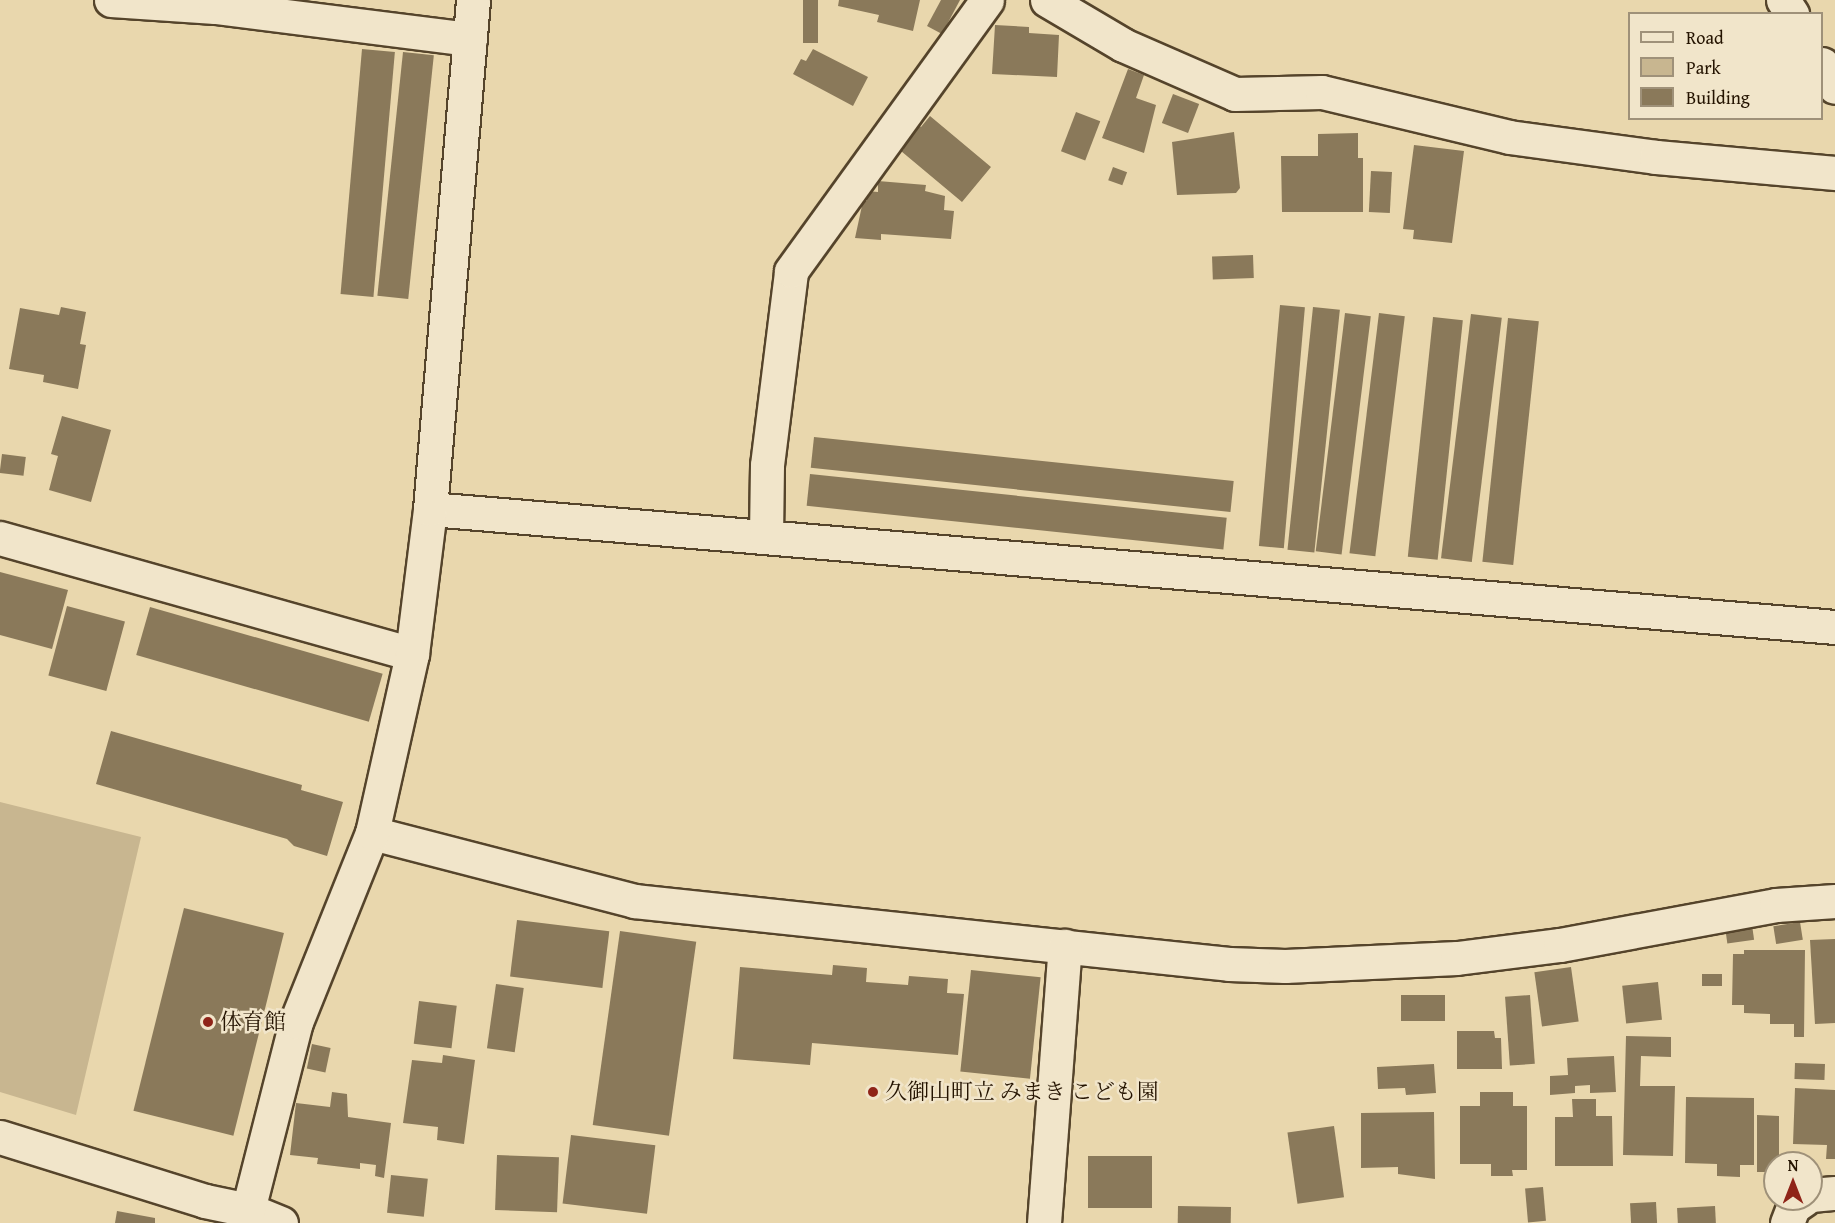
<!DOCTYPE html>
<html>
<head>
<meta charset="utf-8">
<style>
	body { margin:0 }
	#map { position:relative; width:1835px; height:1223px; overflow:hidden; background:#e9d7ad; font-family:"Gentium Book Plus","Noto Serif JP",serif }
	div>[style] { position:absolute }
	[style*='--x'] { left:calc(var(--x)*1px); top:calc(var(--y)*1px); width:calc(var(--w)*1px); rotate:calc(var(--a)*1deg) }
	.green>* { inset:0; background:#c8b690 }
	.building>* { inset:0; background:#8a795a; transform-origin:0 0 }
	.roads { filter:drop-shadow(2px 0 #55442b) drop-shadow(-2px 0 #55442b) drop-shadow(0 2px #55442b) drop-shadow(0 -2px #55442b) }
	.street>* { height:33px; margin:-16.5px; padding:0 16.5px; transform-origin:16.5px; border-radius:16.5px; background:#f1e5ca }
	.secondary>* { height:33px; margin:-16.5px; padding:0 16.5px; transform-origin:16.5px; border-radius:16.5px; background:#f1e5ca }
	.dots>* { width:16px; height:16px; translate:-50% -50%; box-sizing:border-box; border:3px solid #f1e5ca; border-radius:50% }
	span { translate:-50% -50%; white-space:nowrap; text-align:center; line-height:1.15; -webkit-text-stroke:5px #f1e5ca; paint-order:stroke }
	.poi-label { font-size:22px; color:#241300 }
	.left { translate:0 -50%; text-align:left }
	.legend { position:absolute; left:1628px; top:12px; width:195px; height:108px; box-sizing:border-box; background:#f1e5ca; border:2px solid #9f9179; margin:0; padding:8px 10px; list-style:none; font-size:18px; color:#241300 }
	.legend li { display:flex; align-items:center; gap:12px; height:30px }
	.legend b { width:30px; border:2px solid #9f9179 }
	.north { position:absolute; left:1763px; top:1151px; width:60px; height:60px; box-sizing:border-box; background:#f1e5ca; border:2px solid #9f9179; border-radius:50%; rotate:0deg; font-size:16px; font-weight:700; line-height:24px; text-align:center; color:#241300 }
	.north::after { content:''; display:block; margin:auto; width:21px; height:27px; background:#8f2418; clip-path:polygon(50% 0,100% 100%,50% 72%,0 100%) }
</style>
</head>
<body>
<div id="map">
	<div class="green">
		<i style="clip-path:polygon(0 802px,141px 837px,76px 1115px,0 1092px)"></i>
	</div>
	<div class="building">
		<i style="left:803px;top:0;width:15px;height:43px"></i>
		<i style="clip-path:polygon(839px 0,920px 0,913px 31px,877px 22px,879px 15px,838px 6px)"></i>
		<i style="clip-path:polygon(941px 0,960px 0,942px 34px,927px 26px)"></i>
		<i style="clip-path:polygon(995px 25px,1029px 27px,1029px 33px,1059px 35px,1057px 77px,992px 74px)"></i>
		<i style="left:362px;top:49px;width:33px;height:246px;rotate:5deg"></i>
		<i style="clip-path:polygon(813px 49px,868px 77px,853px 106px,793px 74px,801px 59px,806px 61px)"></i>
		<i style="left:403px;top:52px;width:31px;height:245px;rotate:6deg"></i>
		<i style="clip-path:polygon(1128px 69px,1144px 75px,1136px 98px,1156px 105px,1144px 153px,1102px 138px)"></i>
		<i style="left:1173px;top:94px;width:28px;height:31px;rotate:21deg"></i>
		<i style="left:1076px;top:112px;width:26px;height:42px;rotate:21deg"></i>
		<i style="clip-path:polygon(930px 116px,991px 167px,962px 202px,901px 151px,904px 149px,898px 144px,916px 123px,921px 127px)"></i>
		<i style="clip-path:polygon(1234px 132px,1240px 188px,1236px 193px,1177px 195px,1172px 142px)"></i>
		<i style="clip-path:polygon(1358px 133px,1358px 158px,1363px 158px,1363px 212px,1282px 212px,1281px 156px,1318px 156px,1318px 134px)"></i>
		<i style="clip-path:polygon(1414px 145px,1464px 151px,1452px 243px,1413px 239px,1414px 230px,1403px 229px)"></i>
		<i style="left:1113px;top:167px;width:15px;height:14px;rotate:20deg"></i>
		<i style="left:1371px;top:171px;width:21px;height:41px;rotate:3deg"></i>
		<i style="clip-path:polygon(878px 181px,926px 185px,925px 191px,945px 196px,944px 210px,954px 211px,951px 239px,881px 234px,881px 240px,855px 238px,863px 201px,867px 201px,867px 191px,878px 192px)"></i>
		<i style="left:1253px;top:255px;width:23px;height:41px;rotate:88deg"></i>
		<i style="left:1280px;top:305px;width:25px;height:242px;rotate:5deg"></i>
		<i style="clip-path:polygon(61px 307px,86px 312px,80px 344px,86px 345px,78px 389px,43px 382px,44px 375px,9px 369px,20px 308px,59px 315px)"></i>
		<i style="left:1313px;top:307px;width:27px;height:244px;rotate:6deg"></i>
		<i style="left:1345px;top:313px;width:26px;height:240px;rotate:7deg"></i>
		<i style="left:1379px;top:313px;width:26px;height:242px;rotate:7deg"></i>
		<i style="left:1471px;top:314px;width:31px;height:246px;rotate:7deg"></i>
		<i style="left:1433px;top:317px;width:30px;height:241px;rotate:6deg"></i>
		<i style="left:1508px;top:318px;width:31px;height:245px;rotate:6deg"></i>
		<i style="clip-path:polygon(62px 416px,111px 430px,91px 502px,49px 490px,58px 456px,51px 454px)"></i>
		<i style="left:814px;top:437px;width:422px;height:31px;rotate:6deg"></i>
		<i style="left:2px;top:454px;width:24px;height:19px;rotate:7deg"></i>
		<i style="left:810px;top:474px;width:419px;height:32px;rotate:6deg"></i>
		<i style="clip-path:polygon(0 572px,68px 590px,52px 649px,0 635px)"></i>
		<i style="left:67px;top:606px;width:60px;height:72px;rotate:15deg"></i>
		<i style="left:150px;top:607px;width:242px;height:50px;rotate:16deg"></i>
		<i style="clip-path:polygon(111px 731px,302px 785px,301px 790px,343px 802px,327px 856px,294px 846px,287px 839px,96px 784px)"></i>
		<i style="left:184px;top:908px;width:103px;height:209px;rotate:14deg"></i>
		<i style="left:517px;top:920px;width:93px;height:57px;rotate:7deg"></i>
		<i style="left:1800px;top:922px;width:18px;height:27px;rotate:81deg"></i>
		<i style="left:1752px;top:925px;width:15px;height:27px;rotate:82deg"></i>
		<i style="left:620px;top:931px;width:77px;height:196px;rotate:8deg"></i>
		<i style="clip-path:polygon(1835px 939px,1835px 1023px,1815px 1024px,1810px 940px)"></i>
		<i style="clip-path:polygon(1744px 950px,1805px 950px,1804px 1037px,1794px 1037px,1794px 1024px,1770px 1024px,1770px 1014px,1744px 1013px,1744px 1005px,1732px 1005px,1733px 954px,1744px 954px)"></i>
		<i style="clip-path:polygon(833px 965px,867px 968px,866px 982px,908px 985px,909px 976px,948px 979px,947px 993px,964px 994px,958px 1055px,812px 1043px,810px 1065px,733px 1059px,740px 967px,832px 975px)"></i>
		<i style="left:1571px;top:967px;width:55px;height:37px;rotate:82deg"></i>
		<i style="left:971px;top:970px;width:70px;height:102px;rotate:6deg"></i>
		<i style="left:1702px;top:974px;width:20px;height:12px"></i>
		<i style="left:1658px;top:982px;width:38px;height:36px;rotate:84deg"></i>
		<i style="left:496px;top:984px;width:28px;height:65px;rotate:8deg"></i>
		<i style="left:1401px;top:995px;width:44px;height:26px"></i>
		<i style="left:1530px;top:995px;width:69px;height:25px;rotate:86deg"></i>
		<i style="left:419px;top:1001px;width:38px;height:43px;rotate:7deg"></i>
		<i style="clip-path:polygon(1457px 1031px,1494px 1031px,1495px 1038px,1501px 1038px,1502px 1069px,1457px 1069px)"></i>
		<i style="clip-path:polygon(1626px 1036px,1671px 1037px,1671px 1057px,1641px 1056px,1640px 1086px,1675px 1086px,1673px 1156px,1623px 1155px)"></i>
		<i style="left:312px;top:1044px;width:19px;height:25px;rotate:12deg"></i>
		<i style="clip-path:polygon(443px 1055px,475px 1060px,464px 1144px,437px 1140px,438px 1127px,403px 1123px,412px 1060px,442px 1063px)"></i>
		<i style="clip-path:polygon(1614px 1056px,1616px 1092px,1590px 1093px,1590px 1085px,1575px 1086px,1575px 1093px,1550px 1095px,1550px 1076px,1568px 1075px,1567px 1058px)"></i>
		<i style="left:1795px;top:1063px;width:30px;height:16px;rotate:2deg"></i>
		<i style="clip-path:polygon(1434px 1064px,1436px 1093px,1406px 1095px,1405px 1088px,1378px 1089px,1377px 1067px)"></i>
		<i style="clip-path:polygon(1795px 1088px,1835px 1090px,1835px 1159px,1826px 1159px,1827px 1145px,1793px 1144px)"></i>
		<i style="clip-path:polygon(332px 1092px,347px 1094px,348px 1117px,391px 1123px,384px 1178px,375px 1176px,376px 1165px,360px 1163px,360px 1169px,317px 1164px,318px 1158px,290px 1155px,296px 1103px,330px 1107px)"></i>
		<i style="clip-path:polygon(1480px 1092px,1513px 1092px,1513px 1106px,1527px 1106px,1527px 1170px,1512px 1170px,1513px 1176px,1491px 1176px,1491px 1164px,1460px 1164px,1460px 1106px,1480px 1106px)"></i>
		<i style="clip-path:polygon(1686px 1097px,1754px 1098px,1754px 1165px,1740px 1165px,1740px 1177px,1717px 1176px,1717px 1164px,1685px 1163px)"></i>
		<i style="clip-path:polygon(1572px 1099px,1596px 1099px,1596px 1116px,1612px 1116px,1613px 1166px,1555px 1166px,1555px 1117px,1573px 1117px)"></i>
		<i style="clip-path:polygon(1434px 1112px,1435px 1179px,1398px 1174px,1398px 1167px,1361px 1168px,1361px 1113px)"></i>
		<i style="clip-path:polygon(1757px 1115px,1779px 1116px,1779px 1163px,1775px 1163px,1775px 1172px,1757px 1172px)"></i>
		<i style="left:1334px;top:1126px;width:72px;height:47px;rotate:82deg"></i>
		<i style="left:571px;top:1135px;width:85px;height:69px;rotate:7deg"></i>
		<i style="left:497px;top:1155px;width:62px;height:55px;rotate:2deg"></i>
		<i style="left:1088px;top:1156px;width:64px;height:52px"></i>
		<i style="left:391px;top:1175px;width:37px;height:38px;rotate:6deg"></i>
		<i style="left:1543px;top:1187px;width:34px;height:18px;rotate:85deg"></i>
		<i style="left:1656px;top:1202px;width:21px;height:26px;rotate:87deg"></i>
		<i style="left:1178px;top:1206px;width:53px;height:17px;rotate:1deg"></i>
		<i style="left:1715px;top:1206px;width:17px;height:38px;rotate:87deg"></i>
		<i style="clip-path:polygon(117px 1211px,155px 1218px,155px 1223px,115px 1223px)"></i>
	</div>
	<div class="roads">
		<div class="street">
			<i style="--x:111;--y:0;--w:104;--a:3.9"></i>
			<i style="--x:215;--y:7;--w:257;--a:7.2"></i>
			<i style="--x:1047;--y:0;--w:88;--a:30.6"></i>
			<i style="--x:1123;--y:45;--w:122;--a:23.6"></i>
			<i style="--x:1235;--y:94;--w:87;--a:-1.3"></i>
			<i style="--x:1322;--y:92;--w:192;--a:13.5"></i>
			<i style="--x:1509;--y:137;--w:148;--a:7.7"></i>
			<i style="--x:1656;--y:157;--w:180;--a:5.1"></i>
			<i style="--x:1783;--y:0;--w:17;--a:57"></i>
			<i style="--x:1822;--y:64;--w:26;--a:61"></i>
			<i style="--x:430;--y:509;--w:1410;--a:4.8"></i>
			<i style="--x:766;--y:537;--w:72;--a:-89.2"></i>
			<i style="--x:767;--y:465;--w:195;--a:-82.9"></i>
			<i style="--x:791;--y:271;--w:334;--a:-54.1"></i>
			<i style="--x:0;--y:538;--w:428;--a:15.7"></i>
			<i style="--x:372;--y:833;--w:271;--a:14.5"></i>
			<i style="--x:634;--y:901;--w:598;--a:6.04"></i>
			<i style="--x:1229;--y:964;--w:56;--a:2"></i>
			<i style="--x:1285;--y:966;--w:172;--a:-2.7"></i>
			<i style="--x:1457;--y:958;--w:104;--a:-7.2"></i>
			<i style="--x:1560;--y:945;--w:220;--a:-10.5"></i>
			<i style="--x:1776;--y:905;--w:59;--a:-3.9"></i>
			<i style="--x:1811;--y:1195;--w:24;--a:-5"></i>
			<i style="--x:281;--y:1223;--w:35;--a:-158"></i>
			<i style="--x:248;--y:1210;--w:194;--a:-75.7"></i>
			<i style="--x:296;--y:1022;--w:204;--a:-68.1"></i>
			<i style="--x:372;--y:833;--w:183;--a:-77.4"></i>
			<i style="--x:412;--y:654;--w:146;--a:-82.9"></i>
			<i style="--x:430;--y:509;--w:511;--a:-85.17"></i>
			<i style="--x:1044;--y:1223;--w:278;--a:-85.7"></i>
			<i style="--x:1787;--y:1223;--w:17;--a:-69"></i>
			<i style="--x:1793;--y:1207;--w:14;--a:-34"></i>
		</div>
		<div class="secondary">
			<i style="--x:0;--y:1137;--w:215;--a:17.3"></i>
			<i style="--x:205;--y:1201;--w:44;--a:11.8"></i>
		</div>
	</div>
	<div class="dots">
		<i style="left:208px;top:1022px;background:#8f2418"></i>
		<i style="left:873px;top:1092px;background:#8f2418"></i>
	</div>
	<div class="poi-label">
		<span class="left" style="left:220px;top:1022px">体育館</span>
		<span class="left" style="left:885px;top:1092px">久御山町立 みまき こども園</span>
	</div>
	<ul class="legend">
	<li><b style="height:8px;background:#f1e5ca"></b>Road</li>
	<li><b style="height:16px;background:#c8b690"></b>Park</li>
	<li><b style="height:16px;background:#8a795a"></b>Building</li>
	</ul>
	<div class="north">N</div>
</div>
</body>
</html>
